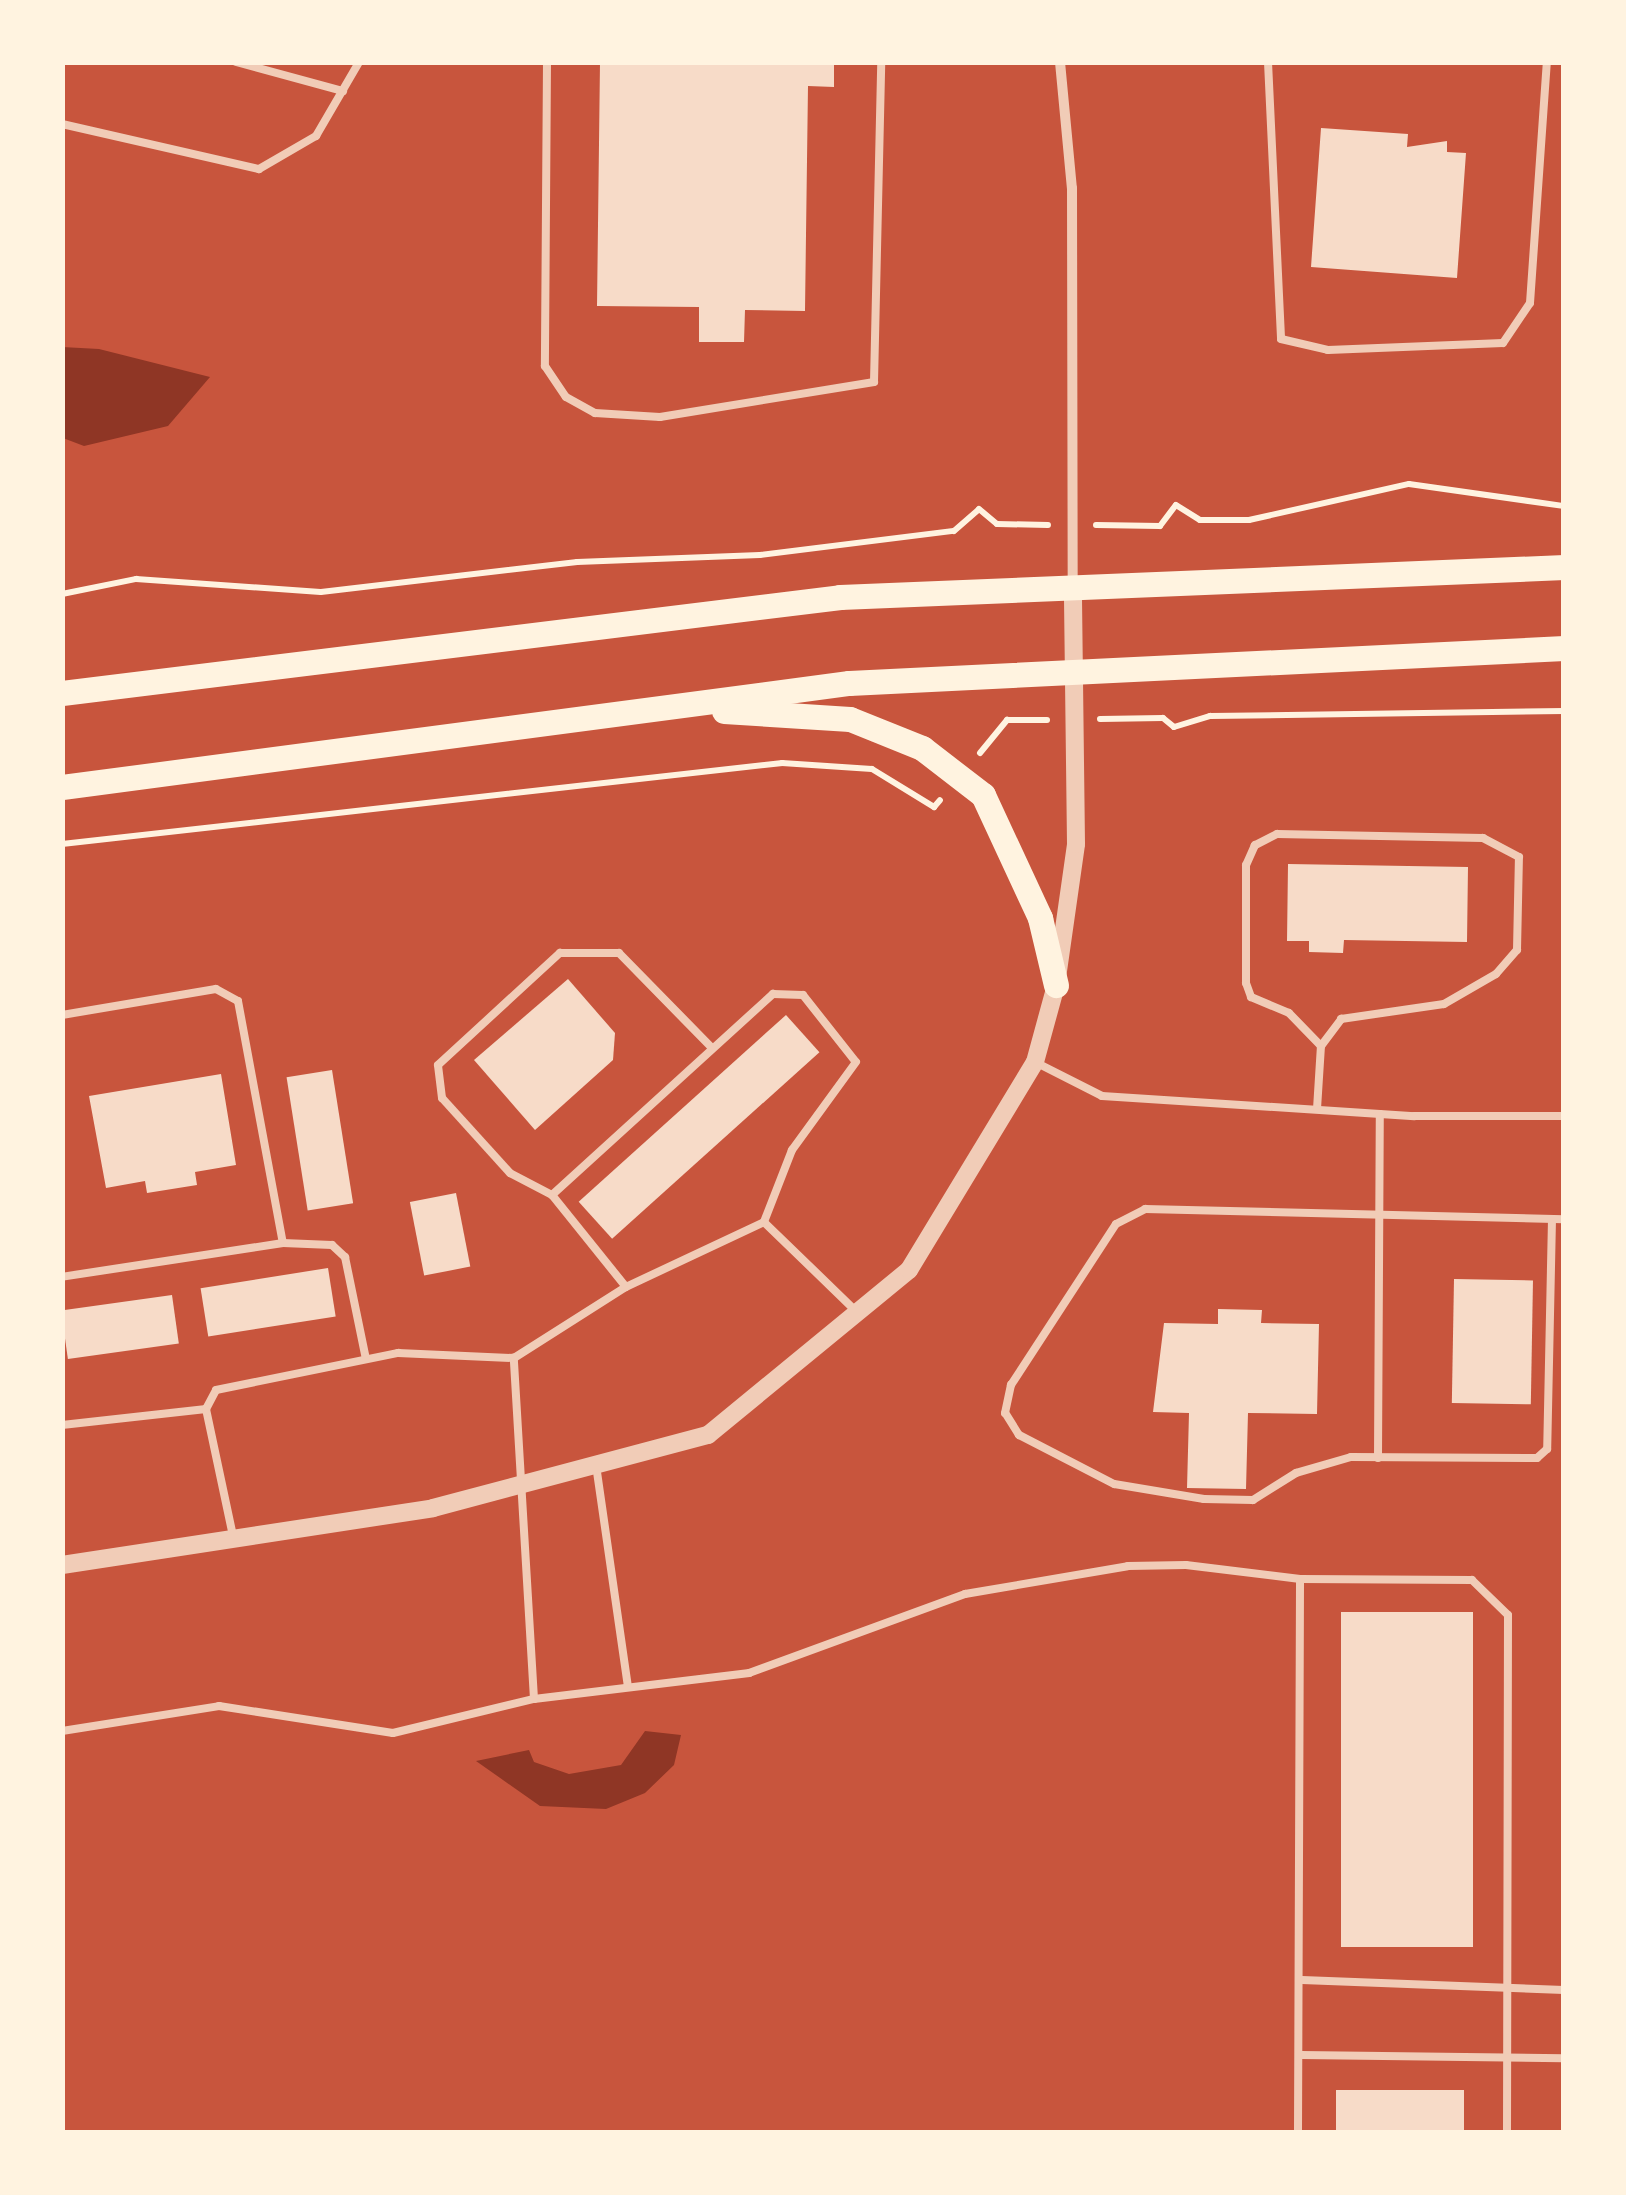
<!DOCTYPE html>
<html>
<head>
<meta charset="utf-8">
<style>
	body { margin:0 }
	#map { position:relative; width:1626px; height:2195px; overflow:hidden; background:#c8553d; font-family:Barlow,sans-serif }
	div>[style] { position:absolute }
	[style*='--x'] { left:calc(var(--x)*1px); top:calc(var(--y)*1px); width:calc(var(--w)*1px); rotate:calc(var(--a)*1deg) }
	.water>* { inset:0; background:#8f3625 }
	.building>* { inset:0; background:#f7dbc8; transform-origin:0 0 }
	.path>* { height:6px; margin:-3px; padding:0 3px; transform-origin:3px; border-radius:3px; background:#fff3e0 }
	.service>* { height:8px; margin:-4px; padding:0 4px; transform-origin:4px; border-radius:4px; background:#f1ccb7 }
	.minor>* { height:10px; margin:-5px; padding:0 5px; transform-origin:5px; border-radius:5px; background:#f1ccb7 }
	.tertiary>* { height:18px; margin:-9px; padding:0 9px; transform-origin:9px; border-radius:9px; background:#f1ccb7 }
	.primary>* { height:25px; margin:-12.5px; padding:0 12.5px; transform-origin:12.5px; border-radius:12.5px; background:#fff3e0 }
	span { translate:-50% -50%; white-space:nowrap; text-align:center; line-height:1.15; -webkit-text-stroke:8px #fff3e0; paint-order:stroke }
	.frame { position:absolute; inset:0; border:65px solid #fff3e0; pointer-events:none }
</style>
</head>
<body>
<div id="map">
	<div class="water">
		<i style="clip-path:polygon(62px 347px,99px 349px,210px 377px,168px 426px,84px 446px,63px 438px)"></i>
		<i style="clip-path:polygon(645px 1731px,681px 1735px,674px 1765px,645px 1793px,606px 1809px,540px 1806px,476px 1761px,529px 1750px,534px 1762px,569px 1774px,621px 1765px)"></i>
	</div>
	<div class="building">
		<i style="clip-path:polygon(600px 62px,834px 62px,834px 87px,808px 86px,805px 311px,745px 310px,744px 342px,699px 342px,699px 307px,597px 306px)"></i>
		<i style="clip-path:polygon(1321px 128px,1408px 134px,1407px 147px,1447px 141px,1447px 152px,1466px 153px,1457px 278px,1311px 267px)"></i>
		<i style="clip-path:polygon(1288px 864px,1468px 867px,1467px 942px,1344px 940px,1343px 953px,1309px 952px,1309px 941px,1287px 941px)"></i>
		<i style="clip-path:polygon(568px 979px,615px 1033px,613px 1060px,535px 1130px,474px 1060px)"></i>
		<i style="left:786px;top:1015px;width:50px;height:279px;rotate:48deg"></i>
		<i style="left:332px;top:1070px;width:135px;height:46px;rotate:81deg"></i>
		<i style="clip-path:polygon(221px 1074px,236px 1165px,195px 1172px,197px 1185px,147px 1193px,145px 1181px,106px 1188px,89px 1096px)"></i>
		<i style="left:456px;top:1193px;width:75px;height:47px;rotate:79deg"></i>
		<i style="left:328px;top:1268px;width:49px;height:129px;rotate:81deg"></i>
		<i style="left:1454px;top:1279px;width:79px;height:124px;rotate:1deg"></i>
		<i style="left:172px;top:1295px;width:49px;height:112px;rotate:82deg"></i>
		<i style="clip-path:polygon(1218px 1309px,1262px 1310px,1261px 1323px,1319px 1324px,1317px 1414px,1248px 1413px,1246px 1489px,1187px 1488px,1189px 1413px,1153px 1412px,1164px 1323px,1218px 1324px)"></i>
		<i style="left:1341px;top:1612px;width:132px;height:335px"></i>
		<i style="left:1336px;top:2090px;width:128px;height:42px"></i>
	</div>
	<div class="path">
		<i style="--x:1096;--y:525;--w:64;--a:0.9"></i>
		<i style="--x:1160;--y:526;--w:26;--a:-53"></i>
		<i style="--x:1176;--y:505;--w:28;--a:32"></i>
		<i style="--x:1200;--y:520;--w:49;--a:0"></i>
		<i style="--x:1249;--y:520;--w:164;--a:-12.7"></i>
		<i style="--x:1409;--y:484;--w:157;--a:8.1"></i>
		<i style="--x:62;--y:594;--w:76;--a:-11.5"></i>
		<i style="--x:136;--y:579;--w:185;--a:4"></i>
		<i style="--x:321;--y:592;--w:258;--a:-6.7"></i>
		<i style="--x:577;--y:562;--w:183;--a:-2.2"></i>
		<i style="--x:760;--y:555;--w:195;--a:-7.1"></i>
		<i style="--x:954;--y:531;--w:33;--a:-41"></i>
		<i style="--x:979;--y:509;--w:23;--a:40"></i>
		<i style="--x:997;--y:524;--w:51;--a:1.1"></i>
		<i style="--x:1100;--y:719;--w:63;--a:-0.9"></i>
		<i style="--x:1163;--y:718;--w:14;--a:39"></i>
		<i style="--x:1174;--y:727;--w:38;--a:-17"></i>
		<i style="--x:1210;--y:716;--w:354;--a:-0.8"></i>
		<i style="--x:980;--y:753;--w:43;--a:-50.7"></i>
		<i style="--x:1007;--y:720;--w:40;--a:0"></i>
		<i style="--x:62;--y:844;--w:725;--a:-6.42"></i>
		<i style="--x:782;--y:763;--w:90;--a:3.8"></i>
		<i style="--x:872;--y:769;--w:73;--a:31.5"></i>
		<i style="--x:934;--y:807;--w:9;--a:-49"></i>
	</div>
	<div class="service">
		<i style="--x:236;--y:62;--w:111;--a:15.2"></i>
		<i style="--x:547;--y:62;--w:304;--a:90.4"></i>
		<i style="--x:545;--y:366;--w:37;--a:56"></i>
		<i style="--x:566;--y:397;--w:33;--a:29"></i>
		<i style="--x:595;--y:413;--w:65;--a:3.5"></i>
		<i style="--x:660;--y:417;--w:217;--a:-9.3"></i>
		<i style="--x:874;--y:382;--w:320;--a:-88.7"></i>
		<i style="--x:1268;--y:62;--w:277;--a:87.3"></i>
		<i style="--x:1281;--y:339;--w:48;--a:13.2"></i>
		<i style="--x:1328;--y:350;--w:175;--a:-2.3"></i>
		<i style="--x:1503;--y:343;--w:48;--a:-56"></i>
		<i style="--x:1530;--y:303;--w:242;--a:-86"></i>
		<i style="--x:62;--y:124;--w:202;--a:12.9"></i>
		<i style="--x:259;--y:169;--w:66;--a:-30.1"></i>
		<i style="--x:316;--y:136;--w:86;--a:-59.8"></i>
		<i style="--x:62;--y:1015;--w:156;--a:-9.6"></i>
		<i style="--x:216;--y:989;--w:25;--a:29"></i>
		<i style="--x:238;--y:1001;--w:246;--a:79.5"></i>
		<i style="--x:283;--y:1243;--w:224;--a:171.3"></i>
		<i style="--x:1035;--y:1062;--w:75;--a:26.9"></i>
		<i style="--x:1102;--y:1096;--w:313;--a:3.7"></i>
		<i style="--x:1414;--y:1116;--w:150;--a:0"></i>
		<i style="--x:1317;--y:1109;--w:63;--a:-86.4"></i>
		<i style="--x:1321;--y:1046;--w:34;--a:-53"></i>
		<i style="--x:1341;--y:1019;--w:104;--a:-8.3"></i>
		<i style="--x:1444;--y:1004;--w:60;--a:-30"></i>
		<i style="--x:1496;--y:974;--w:32;--a:-49"></i>
		<i style="--x:1517;--y:950;--w:93;--a:-88.8"></i>
		<i style="--x:1519;--y:857;--w:41;--a:-152.2"></i>
		<i style="--x:1483;--y:838;--w:206;--a:-178.9"></i>
		<i style="--x:1277;--y:834;--w:25;--a:153"></i>
		<i style="--x:1255;--y:845;--w:22;--a:114"></i>
		<i style="--x:1246;--y:865;--w:118;--a:90"></i>
		<i style="--x:1246;--y:983;--w:15;--a:70"></i>
		<i style="--x:1251;--y:997;--w:41;--a:22.8"></i>
		<i style="--x:1289;--y:1013;--w:46;--a:45.9"></i>
		<i style="--x:552;--y:1195;--w:47;--a:-152.4"></i>
		<i style="--x:510;--y:1173;--w:101;--a:-132.2"></i>
		<i style="--x:442;--y:1098;--w:33;--a:-97"></i>
		<i style="--x:438;--y:1065;--w:166;--a:-42.6"></i>
		<i style="--x:560;--y:953;--w:59;--a:0"></i>
		<i style="--x:619;--y:953;--w:133;--a:45.6"></i>
		<i style="--x:1552;--y:1219;--w:230;--a:91.2"></i>
		<i style="--x:1547;--y:1449;--w:13;--a:138"></i>
		<i style="--x:1537;--y:1458;--w:186;--a:-179.7"></i>
		<i style="--x:1351;--y:1457;--w:57;--a:163.8"></i>
		<i style="--x:1296;--y:1473;--w:51;--a:147.9"></i>
		<i style="--x:1253;--y:1500;--w:49;--a:-178.8"></i>
		<i style="--x:1204;--y:1499;--w:91;--a:-170.5"></i>
		<i style="--x:1114;--y:1484;--w:107;--a:-152.7"></i>
		<i style="--x:1019;--y:1435;--w:26;--a:-122"></i>
		<i style="--x:1005;--y:1413;--w:29;--a:-78"></i>
		<i style="--x:1011;--y:1385;--w:192;--a:-56.9"></i>
		<i style="--x:1116;--y:1224;--w:33;--a:-27"></i>
		<i style="--x:1145;--y:1209;--w:419;--a:1.4"></i>
		<i style="--x:764;--y:1222;--w:153;--a:154.8"></i>
		<i style="--x:626;--y:1287;--w:118;--a:-128.8"></i>
		<i style="--x:552;--y:1195;--w:299;--a:-42.3"></i>
		<i style="--x:773;--y:994;--w:30;--a:2"></i>
		<i style="--x:803;--y:995;--w:85;--a:51.7"></i>
		<i style="--x:856;--y:1062;--w:109;--a:126"></i>
		<i style="--x:792;--y:1150;--w:77;--a:111.3"></i>
		<i style="--x:764;--y:1222;--w:129;--a:44.1"></i>
		<i style="--x:283;--y:1243;--w:49;--a:2.3"></i>
		<i style="--x:332;--y:1245;--w:18;--a:43"></i>
		<i style="--x:345;--y:1257;--w:104;--a:78.4"></i>
		<i style="--x:206;--y:1409;--w:130;--a:78"></i>
		<i style="--x:62;--y:1425;--w:145;--a:-6.3"></i>
		<i style="--x:206;--y:1409;--w:21;--a:-62"></i>
		<i style="--x:216;--y:1390;--w:186;--a:-11.5"></i>
		<i style="--x:398;--y:1353;--w:116;--a:2.5"></i>
		<i style="--x:1378;--y:1458;--w:344;--a:-89.7"></i>
		<i style="--x:596;--y:1465;--w:224;--a:81.8"></i>
		<i style="--x:534;--y:1699;--w:342;--a:-93.4"></i>
		<i style="--x:514;--y:1358;--w:133;--a:-32.4"></i>
		<i style="--x:62;--y:1731;--w:159;--a:-9"></i>
		<i style="--x:219;--y:1706;--w:176;--a:8.8"></i>
		<i style="--x:393;--y:1733;--w:145;--a:-13.6"></i>
		<i style="--x:534;--y:1699;--w:217;--a:-6.9"></i>
		<i style="--x:749;--y:1673;--w:230;--a:-20.1"></i>
		<i style="--x:965;--y:1594;--w:165;--a:-9.7"></i>
		<i style="--x:1128;--y:1566;--w:58;--a:-1"></i>
		<i style="--x:1186;--y:1565;--w:115;--a:7"></i>
		<i style="--x:1300;--y:1579;--w:172;--a:0.3"></i>
		<i style="--x:1472;--y:1580;--w:50;--a:44.2"></i>
		<i style="--x:1508;--y:1615;--w:517;--a:90.11"></i>
		<i style="--x:1302;--y:1980;--w:262;--a:2.2"></i>
		<i style="--x:1301;--y:2055;--w:263;--a:0.7"></i>
		<i style="--x:1298;--y:2132;--w:553;--a:-89.79"></i>
	</div>
	<div class="minor">
		<i style="--x:1060;--y:62;--w:127;--a:84.6"></i>
		<i style="--x:1072;--y:188;--w:397;--a:89.9"></i>
	</div>
	<div class="tertiary">
		<i style="--x:62;--y:1565;--w:375;--a:-8.7"></i>
		<i style="--x:433;--y:1508;--w:285;--a:-14.9"></i>
		<i style="--x:708;--y:1435;--w:260;--a:-39.4"></i>
		<i style="--x:909;--y:1270;--w:243;--a:-58.8"></i>
		<i style="--x:1035;--y:1062;--w:80;--a:-74.7"></i>
		<i style="--x:1056;--y:985;--w:142;--a:-81.9"></i>
		<i style="--x:1076;--y:844;--w:258;--a:-90.7"></i>
	</div>
	<div class="primary">
		<i style="--x:62;--y:693;--w:784;--a:-7.03"></i>
		<i style="--x:840;--y:597;--w:725;--a:-2.37"></i>
		<i style="--x:724;--y:711;--w:126;--a:3.6"></i>
		<i style="--x:850;--y:719;--w:78;--a:21.9"></i>
		<i style="--x:922;--y:748;--w:77;--a:37.6"></i>
		<i style="--x:983;--y:795;--w:136;--a:65.1"></i>
		<i style="--x:1040;--y:918;--w:69;--a:76.6"></i>
		<i style="--x:62;--y:787;--w:794;--a:-7.53"></i>
		<i style="--x:849;--y:683;--w:716;--a:-2.8"></i>
	</div>
	<div class="frame"></div>
</div>
</body>
</html>
